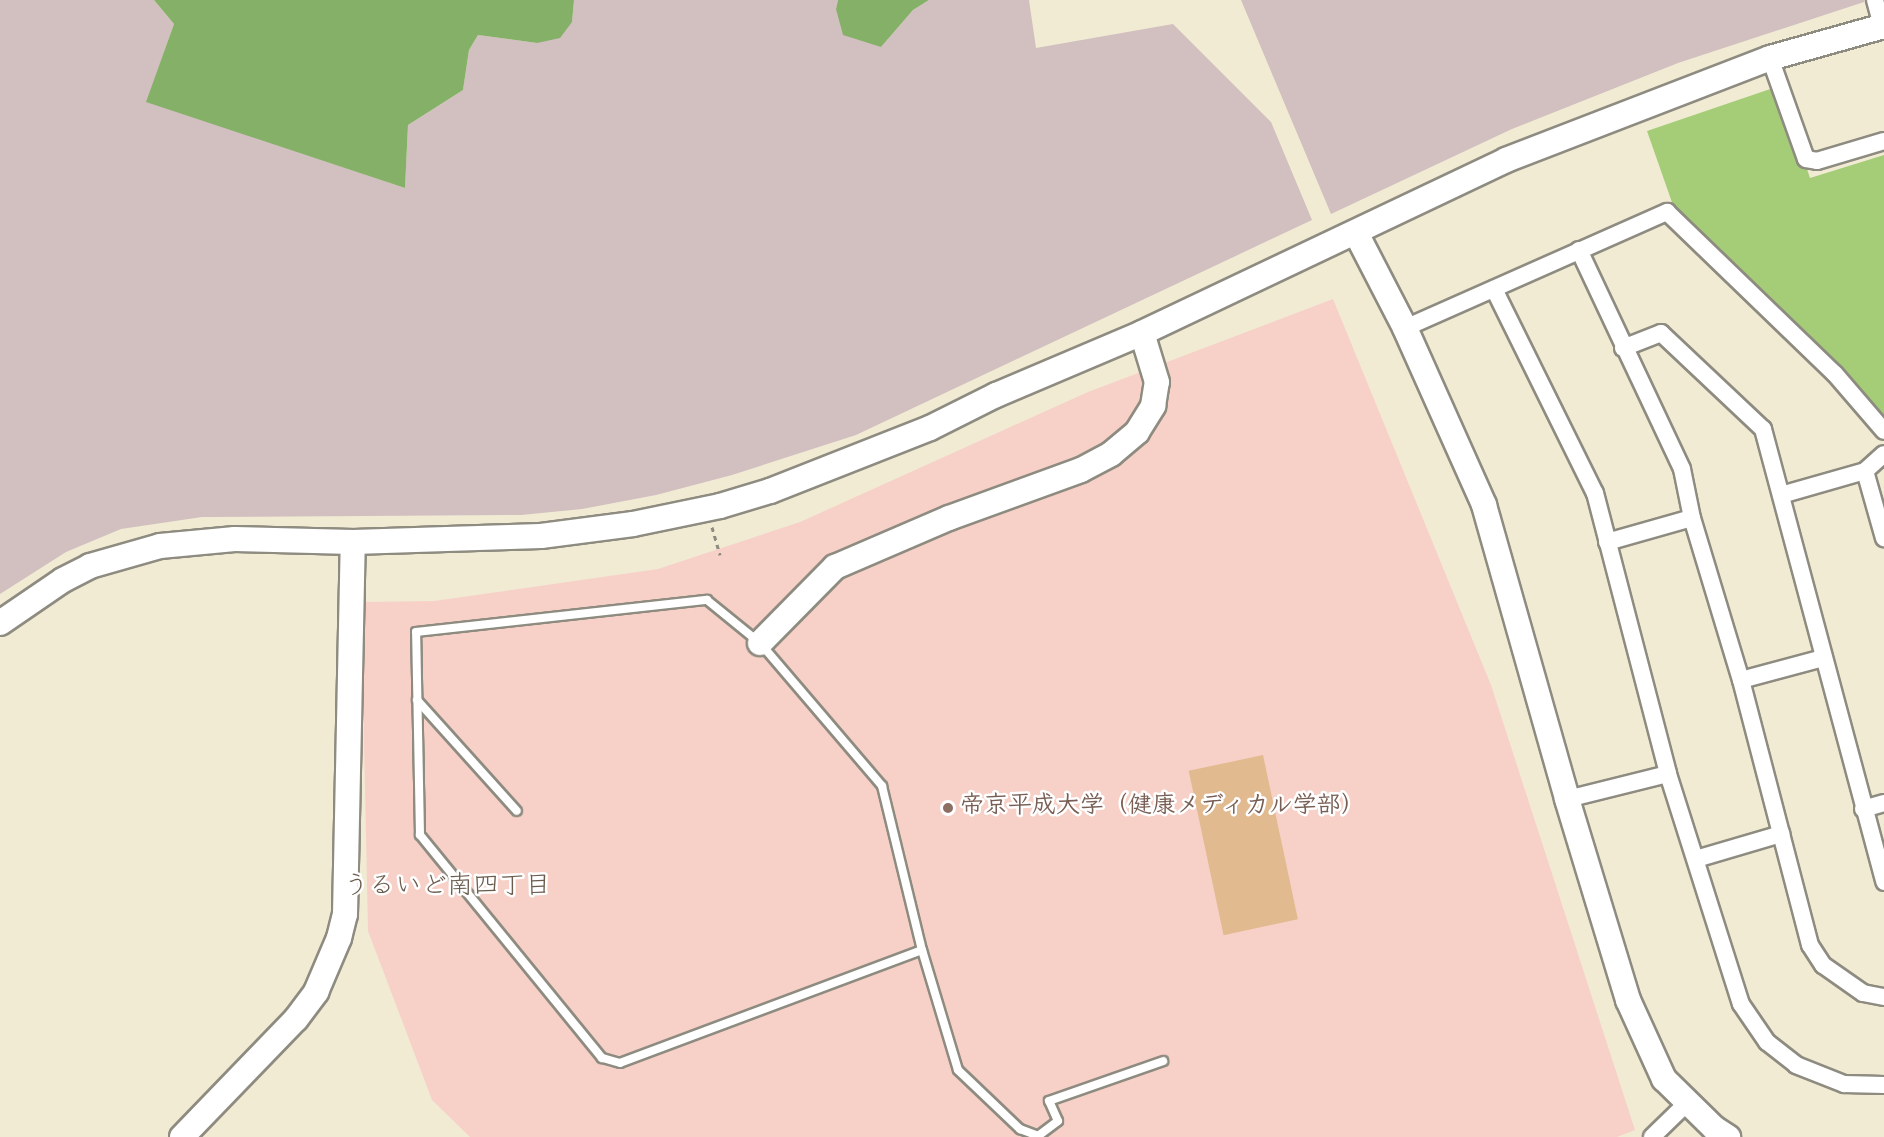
<!DOCTYPE html>
<html>
<head>
<meta charset="utf-8">
<style>
	body { margin:0 }
	#map { position:relative; width:1884px; height:1137px; overflow:hidden; background:#f1ebd4; font-family:Dekko,"Klee One",sans-serif }
	div>[style] { position:absolute }
	[style*='--x'] { left:calc(var(--x)*1px); top:calc(var(--y)*1px); width:calc(var(--w)*1px); rotate:calc(var(--a)*1deg) }
	.built>* { inset:0; background:#f7d1c8 }
	.industrial>* { inset:0; background:#d2bfc0 }
	.green>* { inset:0; background:#a5cd78 }
	.forest>* { inset:0; background:#84b068 }
	.building>* { inset:0; background:#e2ba8f; transform-origin:0 0 }
	.path>* { height:3px; margin-top:-1.5px; transform-origin:0; background:repeating-linear-gradient(90deg,#8e8b80 0 4.5px,transparent 0 9px) }
	.roads { filter:drop-shadow(2px 0 #8e8b80) drop-shadow(-2px 0 #8e8b80) drop-shadow(0 2px #8e8b80) drop-shadow(0 -2px #8e8b80) }
	.lane>* { height:8px; margin:-4px; padding:0 4px; transform-origin:4px; border-radius:4px; background:#fff }
	.street>* { height:16px; margin:-8px; padding:0 8px; transform-origin:8px; border-radius:8px; background:#fff }
	.secondary>* { height:24px; margin:-12px; padding:0 12px; transform-origin:12px; border-radius:12px; background:#fff }
	.dots>* { width:16px; height:16px; translate:-50% -50%; box-sizing:border-box; border:3px solid #fff; border-radius:50% }
	span { translate:-50% -50%; white-space:nowrap; text-align:center; line-height:1.15; -webkit-text-stroke:5px #fff; paint-order:stroke }
	.education-label { font-size:24px; color:#785e54; font-weight:700 }
	.left { translate:0 -50%; text-align:left }
	.neighbourhood-label { font-size:26px; color:#6b5d4e }
</style>
</head>
<body>
<div id="map">
	<div class="built">
		<i style="clip-path:polygon(1333px 299px,1491px 685px,1635px 1130px,1617px 1137px,470px 1137px,432px 1100px,368px 931px,361px 602px,434px 601px,658px 569px,800px 522px,1088px 392px)"></i>
	</div>
	<div class="industrial">
		<i style="clip-path:polygon(0 0,154px 0,174px 24px,147px 101px,405px 188px,408px 125px,463px 90px,469px 50px,478px 35px,537px 43px,572px 22px,574px 0,838px 0,836px 9px,881px 47px,913px 10px,929px 0,1029px 0,1036px 48px,1173px 24px,1271px 122px,1312px 220px,856px 435px,732px 475px,656px 495px,582px 509px,521px 515px,202px 517px,121px 529px,66px 552px,0 594px)"></i>
		<i style="clip-path:polygon(1241px 0,1864px 0,1864px 2px,1678px 63px,1512px 129px,1331px 214px)"></i>
	</div>
	<div class="green">
		<i style="clip-path:polygon(1779px 86px,1810px 178px,1884px 155px,1884px 419px,1675px 211px,1647px 131px)"></i>
	</div>
	<div class="forest">
		<i style="clip-path:polygon(154px 0,574px 0,572px 22px,560px 38px,537px 43px,478px 35px,469px 50px,463px 90px,408px 125px,405px 188px,146px 102px,174px 24px)"></i>
		<i style="clip-path:polygon(838px 0,929px 0,913px 10px,881px 47px,843px 35px,836px 9px)"></i>
	</div>
	<div class="building">
		<i style="left:1263px;top:755px;width:168px;height:76px;rotate:78deg"></i>
	</div>
	<div class="path">
		<i style="--x:712;--y:527;--w:29;--a:74"></i>
	</div>
	<div class="roads">
		<div class="lane">
			<i style="--x:417;--y:700;--w:149;--a:48"></i>
			<i style="--x:922;--y:950;--w:322;--a:159.5"></i>
			<i style="--x:620;--y:1063;--w:19;--a:-164"></i>
			<i style="--x:602;--y:1058;--w:288;--a:-129.2"></i>
			<i style="--x:420;--y:835;--w:203;--a:-91.1"></i>
			<i style="--x:416;--y:632;--w:293;--a:-6.3"></i>
			<i style="--x:707;--y:600;--w:68;--a:39.1"></i>
			<i style="--x:760;--y:643;--w:188;--a:49.5"></i>
			<i style="--x:882;--y:786;--w:169;--a:76.3"></i>
			<i style="--x:922;--y:950;--w:125;--a:73.3"></i>
			<i style="--x:958;--y:1070;--w:86;--a:43.6"></i>
			<i style="--x:1020;--y:1129;--w:19;--a:21"></i>
			<i style="--x:1038;--y:1136;--w:25;--a:-37"></i>
			<i style="--x:1058;--y:1121;--w:22;--a:-114"></i>
			<i style="--x:1049;--y:1101;--w:121;--a:-19.3"></i>
		</div>
		<div class="street">
			<i style="--x:1875;--y:0;--w:28;--a:75"></i>
			<i style="--x:1770;--y:58;--w:107;--a:70.4"></i>
			<i style="--x:1806;--y:159;--w:11;--a:10"></i>
			<i style="--x:1817;--y:161;--w:70;--a:-16.6"></i>
			<i style="--x:1579;--y:250;--w:242;--a:64.8"></i>
			<i style="--x:1682;--y:469;--w:50;--a:78.5"></i>
			<i style="--x:1692;--y:518;--w:169;--a:73.2"></i>
			<i style="--x:1741;--y:680;--w:274;--a:75.4"></i>
			<i style="--x:1810;--y:945;--w:24;--a:57"></i>
			<i style="--x:1823;--y:965;--w:49;--a:35"></i>
			<i style="--x:1863;--y:993;--w:21;--a:11"></i>
			<i style="--x:1494;--y:289;--w:228;--a:63.7"></i>
			<i style="--x:1595;--y:493;--w:290;--a:75.4"></i>
			<i style="--x:1668;--y:774;--w:241;--a:72.4"></i>
			<i style="--x:1741;--y:1004;--w:46;--a:55.6"></i>
			<i style="--x:1767;--y:1042;--w:37;--a:38"></i>
			<i style="--x:1796;--y:1065;--w:52;--a:21.6"></i>
			<i style="--x:1844;--y:1084;--w:40;--a:1.4"></i>
			<i style="--x:1405;--y:328;--w:287;--a:-23.9"></i>
			<i style="--x:1667;--y:212;--w:233;--a:44"></i>
			<i style="--x:1835;--y:374;--w:75;--a:49.3"></i>
			<i style="--x:1623;--y:348;--w:41;--a:-21.5"></i>
			<i style="--x:1661;--y:333;--w:140;--a:43.3"></i>
			<i style="--x:1763;--y:429;--w:469;--a:75"></i>
			<i style="--x:1865;--y:471;--w:70;--a:74.2"></i>
			<i style="--x:1781;--y:495;--w:87;--a:-15.9"></i>
			<i style="--x:1865;--y:471;--w:25;--a:-42"></i>
			<i style="--x:1607;--y:542;--w:88;--a:-15.8"></i>
			<i style="--x:1741;--y:680;--w:85;--a:-15"></i>
			<i style="--x:1567;--y:799;--w:104;--a:-13.9"></i>
			<i style="--x:1863;--y:809;--w:22;--a:-16"></i>
			<i style="--x:1696;--y:859;--w:89;--a:-16.4"></i>
			<i style="--x:1652;--y:1137;--w:49;--a:-44.2"></i>
		</div>
		<div class="secondary">
			<i style="--x:1356;--y:233;--w:107;--a:62.7"></i>
			<i style="--x:1405;--y:328;--w:194;--a:65.9"></i>
			<i style="--x:1484;--y:505;--w:305;--a:74.2"></i>
			<i style="--x:1567;--y:799;--w:210;--a:73.1"></i>
			<i style="--x:1628;--y:1000;--w:87;--a:65.5"></i>
			<i style="--x:1664;--y:1079;--w:70;--a:44.4"></i>
			<i style="--x:1714;--y:1128;--w:17;--a:33"></i>
			<i style="--x:0;--y:623;--w:76;--a:-34.3"></i>
			<i style="--x:63;--y:580;--w:30;--a:-27"></i>
			<i style="--x:90;--y:566;--w:73;--a:-15.9"></i>
			<i style="--x:160;--y:546;--w:75;--a:-5.3"></i>
			<i style="--x:235;--y:539;--w:118;--a:1.5"></i>
			<i style="--x:353;--y:542;--w:188;--a:-1.8"></i>
			<i style="--x:541;--y:536;--w:93;--a:-7.4"></i>
			<i style="--x:633;--y:524;--w:89;--a:-11.7"></i>
			<i style="--x:720;--y:506;--w:52;--a:-16.7"></i>
			<i style="--x:770;--y:491;--w:172;--a:-21.5"></i>
			<i style="--x:930;--y:428;--w:74;--a:-26.6"></i>
			<i style="--x:996;--y:395;--w:159;--a:-23"></i>
			<i style="--x:1142;--y:333;--w:403;--a:-25.4"></i>
			<i style="--x:1506;--y:160;--w:283;--a:-21.1"></i>
			<i style="--x:1770;--y:58;--w:118;--a:-15.7"></i>
			<i style="--x:760;--y:643;--w:107;--a:-45.4"></i>
			<i style="--x:835;--y:567;--w:124;--a:-23.3"></i>
			<i style="--x:949;--y:518;--w:140;--a:-20"></i>
			<i style="--x:1081;--y:470;--w:34;--a:-28"></i>
			<i style="--x:1111;--y:454;--w:34;--a:-40"></i>
			<i style="--x:1137;--y:432;--w:31;--a:-58"></i>
			<i style="--x:1153;--y:406;--w:24;--a:-81"></i>
			<i style="--x:1157;--y:382;--w:51;--a:-107"></i>
			<i style="--x:182;--y:1137;--w:164;--a:-46"></i>
			<i style="--x:296;--y:1019;--w:34;--a:-53"></i>
			<i style="--x:316;--y:992;--w:59;--a:-66.9"></i>
			<i style="--x:339;--y:938;--w:25;--a:-76"></i>
			<i style="--x:345;--y:914;--w:372;--a:-88.8"></i>
		</div>
	</div>
	<div class="dots">
		<i style="left:948px;top:808px;background:#8d6e63"></i>
	</div>
	<div class="education-label">
		<span class="left" style="left:960px;top:808px">帝京平成大学（健康メディカル学部）</span>
	</div>
	<div class="neighbourhood-label">
		<span style="left:447px;top:888px">うるいど南四丁目</span>
	</div>
</div>
</body>
</html>
